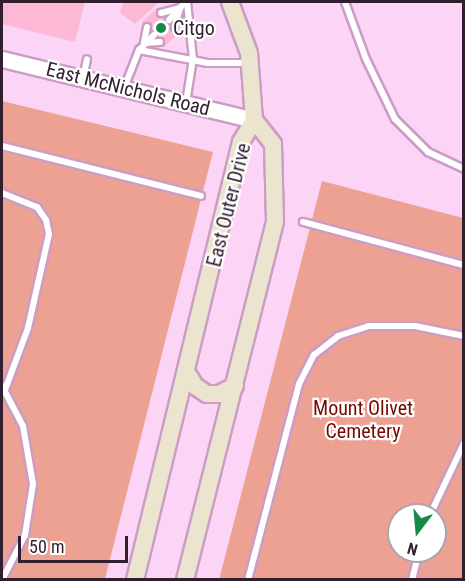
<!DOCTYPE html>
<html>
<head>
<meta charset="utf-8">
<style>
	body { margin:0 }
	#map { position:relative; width:465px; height:581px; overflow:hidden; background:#fcd5f6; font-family:"Roboto Condensed",sans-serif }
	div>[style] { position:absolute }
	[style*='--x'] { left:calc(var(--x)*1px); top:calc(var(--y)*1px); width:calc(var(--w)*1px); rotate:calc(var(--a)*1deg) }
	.green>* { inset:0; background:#eca192 }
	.building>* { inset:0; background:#fdb8d6; transform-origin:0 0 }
	.roads { filter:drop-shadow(2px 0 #cb9dc5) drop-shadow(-2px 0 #cb9dc5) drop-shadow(0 2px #cb9dc5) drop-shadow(0 -2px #cb9dc5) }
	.service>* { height:6px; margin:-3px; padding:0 3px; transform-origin:3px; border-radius:3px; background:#fff }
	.tertiary>* { height:15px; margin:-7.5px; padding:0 7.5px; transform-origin:7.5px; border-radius:7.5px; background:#fff }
	.secondary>* { height:16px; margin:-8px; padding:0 8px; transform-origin:8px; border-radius:8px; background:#ebe4ce }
	.dots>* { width:16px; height:16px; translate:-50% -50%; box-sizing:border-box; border:3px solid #fff; border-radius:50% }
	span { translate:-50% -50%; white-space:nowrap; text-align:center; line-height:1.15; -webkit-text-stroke:4.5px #fff; paint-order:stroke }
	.poi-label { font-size:20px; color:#311f2f }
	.left { translate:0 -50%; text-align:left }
	.street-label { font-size:20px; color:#311f2f }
	.park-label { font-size:20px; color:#760900 }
	.frame { position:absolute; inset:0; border:3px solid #311f2f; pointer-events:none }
	.north { position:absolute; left:387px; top:503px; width:60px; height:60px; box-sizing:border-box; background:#fff; border:2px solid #ada5ac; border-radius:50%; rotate:196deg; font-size:16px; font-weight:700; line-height:24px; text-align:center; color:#311f2f }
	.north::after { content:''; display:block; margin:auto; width:21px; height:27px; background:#138b46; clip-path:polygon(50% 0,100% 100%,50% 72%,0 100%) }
	.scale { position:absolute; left:18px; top:536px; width:110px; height:27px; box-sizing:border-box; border:3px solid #311f2f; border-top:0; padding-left:8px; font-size:18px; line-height:21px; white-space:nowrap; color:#311f2f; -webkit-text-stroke:4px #fff; paint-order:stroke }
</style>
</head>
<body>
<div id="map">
	<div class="green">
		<i style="clip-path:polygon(2px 101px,213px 152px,105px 579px,2px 580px)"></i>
		<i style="clip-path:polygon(evenodd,322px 181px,463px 218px,463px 579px,219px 580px,322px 181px,399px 515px,435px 515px,435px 551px,399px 551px,399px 515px)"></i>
	</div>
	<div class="building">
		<i style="clip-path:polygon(2px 2px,85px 2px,75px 42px,2px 24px)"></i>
		<i style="clip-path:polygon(123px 2px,159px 2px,135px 24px,120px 13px)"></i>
		<i style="left:157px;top:8px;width:33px;height:21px;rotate:46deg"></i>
	</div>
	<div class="roads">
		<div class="service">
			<i style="--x:345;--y:2;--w:61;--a:69.8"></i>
			<i style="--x:366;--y:59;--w:67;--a:64.2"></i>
			<i style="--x:395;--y:119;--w:47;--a:45"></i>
			<i style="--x:428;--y:152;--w:40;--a:25"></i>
			<i style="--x:161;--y:13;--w:20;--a:-15"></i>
			<i style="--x:180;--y:8;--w:20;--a:105"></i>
			<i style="--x:169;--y:20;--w:24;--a:-48"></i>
			<i style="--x:147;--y:27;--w:16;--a:101"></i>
			<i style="--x:144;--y:43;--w:16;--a:-4"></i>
			<i style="--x:139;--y:50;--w:70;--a:10.7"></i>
			<i style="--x:208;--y:63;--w:40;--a:0"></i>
			<i style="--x:83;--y:78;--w:19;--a:-78"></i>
			<i style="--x:124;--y:88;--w:41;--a:-68.5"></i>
			<i style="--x:139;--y:50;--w:21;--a:-45"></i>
			<i style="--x:186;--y:103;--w:45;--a:-81"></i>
			<i style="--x:193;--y:59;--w:57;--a:-96"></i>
			<i style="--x:2;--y:146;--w:205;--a:14.1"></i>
			<i style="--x:2;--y:193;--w:38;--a:22"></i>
			<i style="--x:37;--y:207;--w:16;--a:55"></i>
			<i style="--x:46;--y:220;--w:14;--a:78"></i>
			<i style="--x:49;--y:234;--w:96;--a:102.6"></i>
			<i style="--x:28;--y:328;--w:66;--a:110.4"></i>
			<i style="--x:303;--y:222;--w:167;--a:15"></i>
			<i style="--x:2;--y:386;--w:45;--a:62.3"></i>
			<i style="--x:23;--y:426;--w:59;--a:80.2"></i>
			<i style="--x:33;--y:484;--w:52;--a:98.9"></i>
			<i style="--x:25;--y:535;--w:51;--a:117.1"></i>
			<i style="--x:430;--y:515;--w:80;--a:-64.7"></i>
			<i style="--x:248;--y:580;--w:203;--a:-75.4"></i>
			<i style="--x:299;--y:384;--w:33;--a:-63"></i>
			<i style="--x:314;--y:355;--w:31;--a:-38"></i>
			<i style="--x:338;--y:336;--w:33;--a:-18"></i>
			<i style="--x:369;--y:326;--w:46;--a:0"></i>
			<i style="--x:415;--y:326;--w:50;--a:11.5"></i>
			<i style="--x:412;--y:580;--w:30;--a:-76"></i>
		</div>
		<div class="tertiary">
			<i style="--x:2;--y:59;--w:259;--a:13.6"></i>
		</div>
		<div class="secondary">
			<i style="--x:230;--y:2;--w:54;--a:69.6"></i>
			<i style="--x:249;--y:53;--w:67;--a:85.7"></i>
			<i style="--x:187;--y:373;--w:15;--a:58"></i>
			<i style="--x:195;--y:386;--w:14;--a:34"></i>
			<i style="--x:207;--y:394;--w:12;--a:0"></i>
			<i style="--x:219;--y:394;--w:18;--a:-27"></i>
			<i style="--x:135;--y:580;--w:451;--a:-76.4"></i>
			<i style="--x:241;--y:142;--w:26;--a:-59"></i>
			<i style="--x:185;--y:580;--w:370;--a:-75.9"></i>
			<i style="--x:275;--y:221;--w:77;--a:-91.5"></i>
			<i style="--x:273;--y:144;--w:31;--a:-128"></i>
		</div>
	</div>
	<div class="dots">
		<i style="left:161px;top:28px;background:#138b46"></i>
	</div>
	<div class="poi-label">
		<span class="left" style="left:173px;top:28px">Citgo</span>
	</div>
	<div class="street-label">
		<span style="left:128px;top:89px;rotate:14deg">East McNichols Road</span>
		<span style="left:229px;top:205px;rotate:-76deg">East Outer Drive</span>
	</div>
	<div class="park-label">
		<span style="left:363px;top:420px">Mount Olivet<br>Cemetery</span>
	</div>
	<div class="frame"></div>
	<div class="north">N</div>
	<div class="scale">50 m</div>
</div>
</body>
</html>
